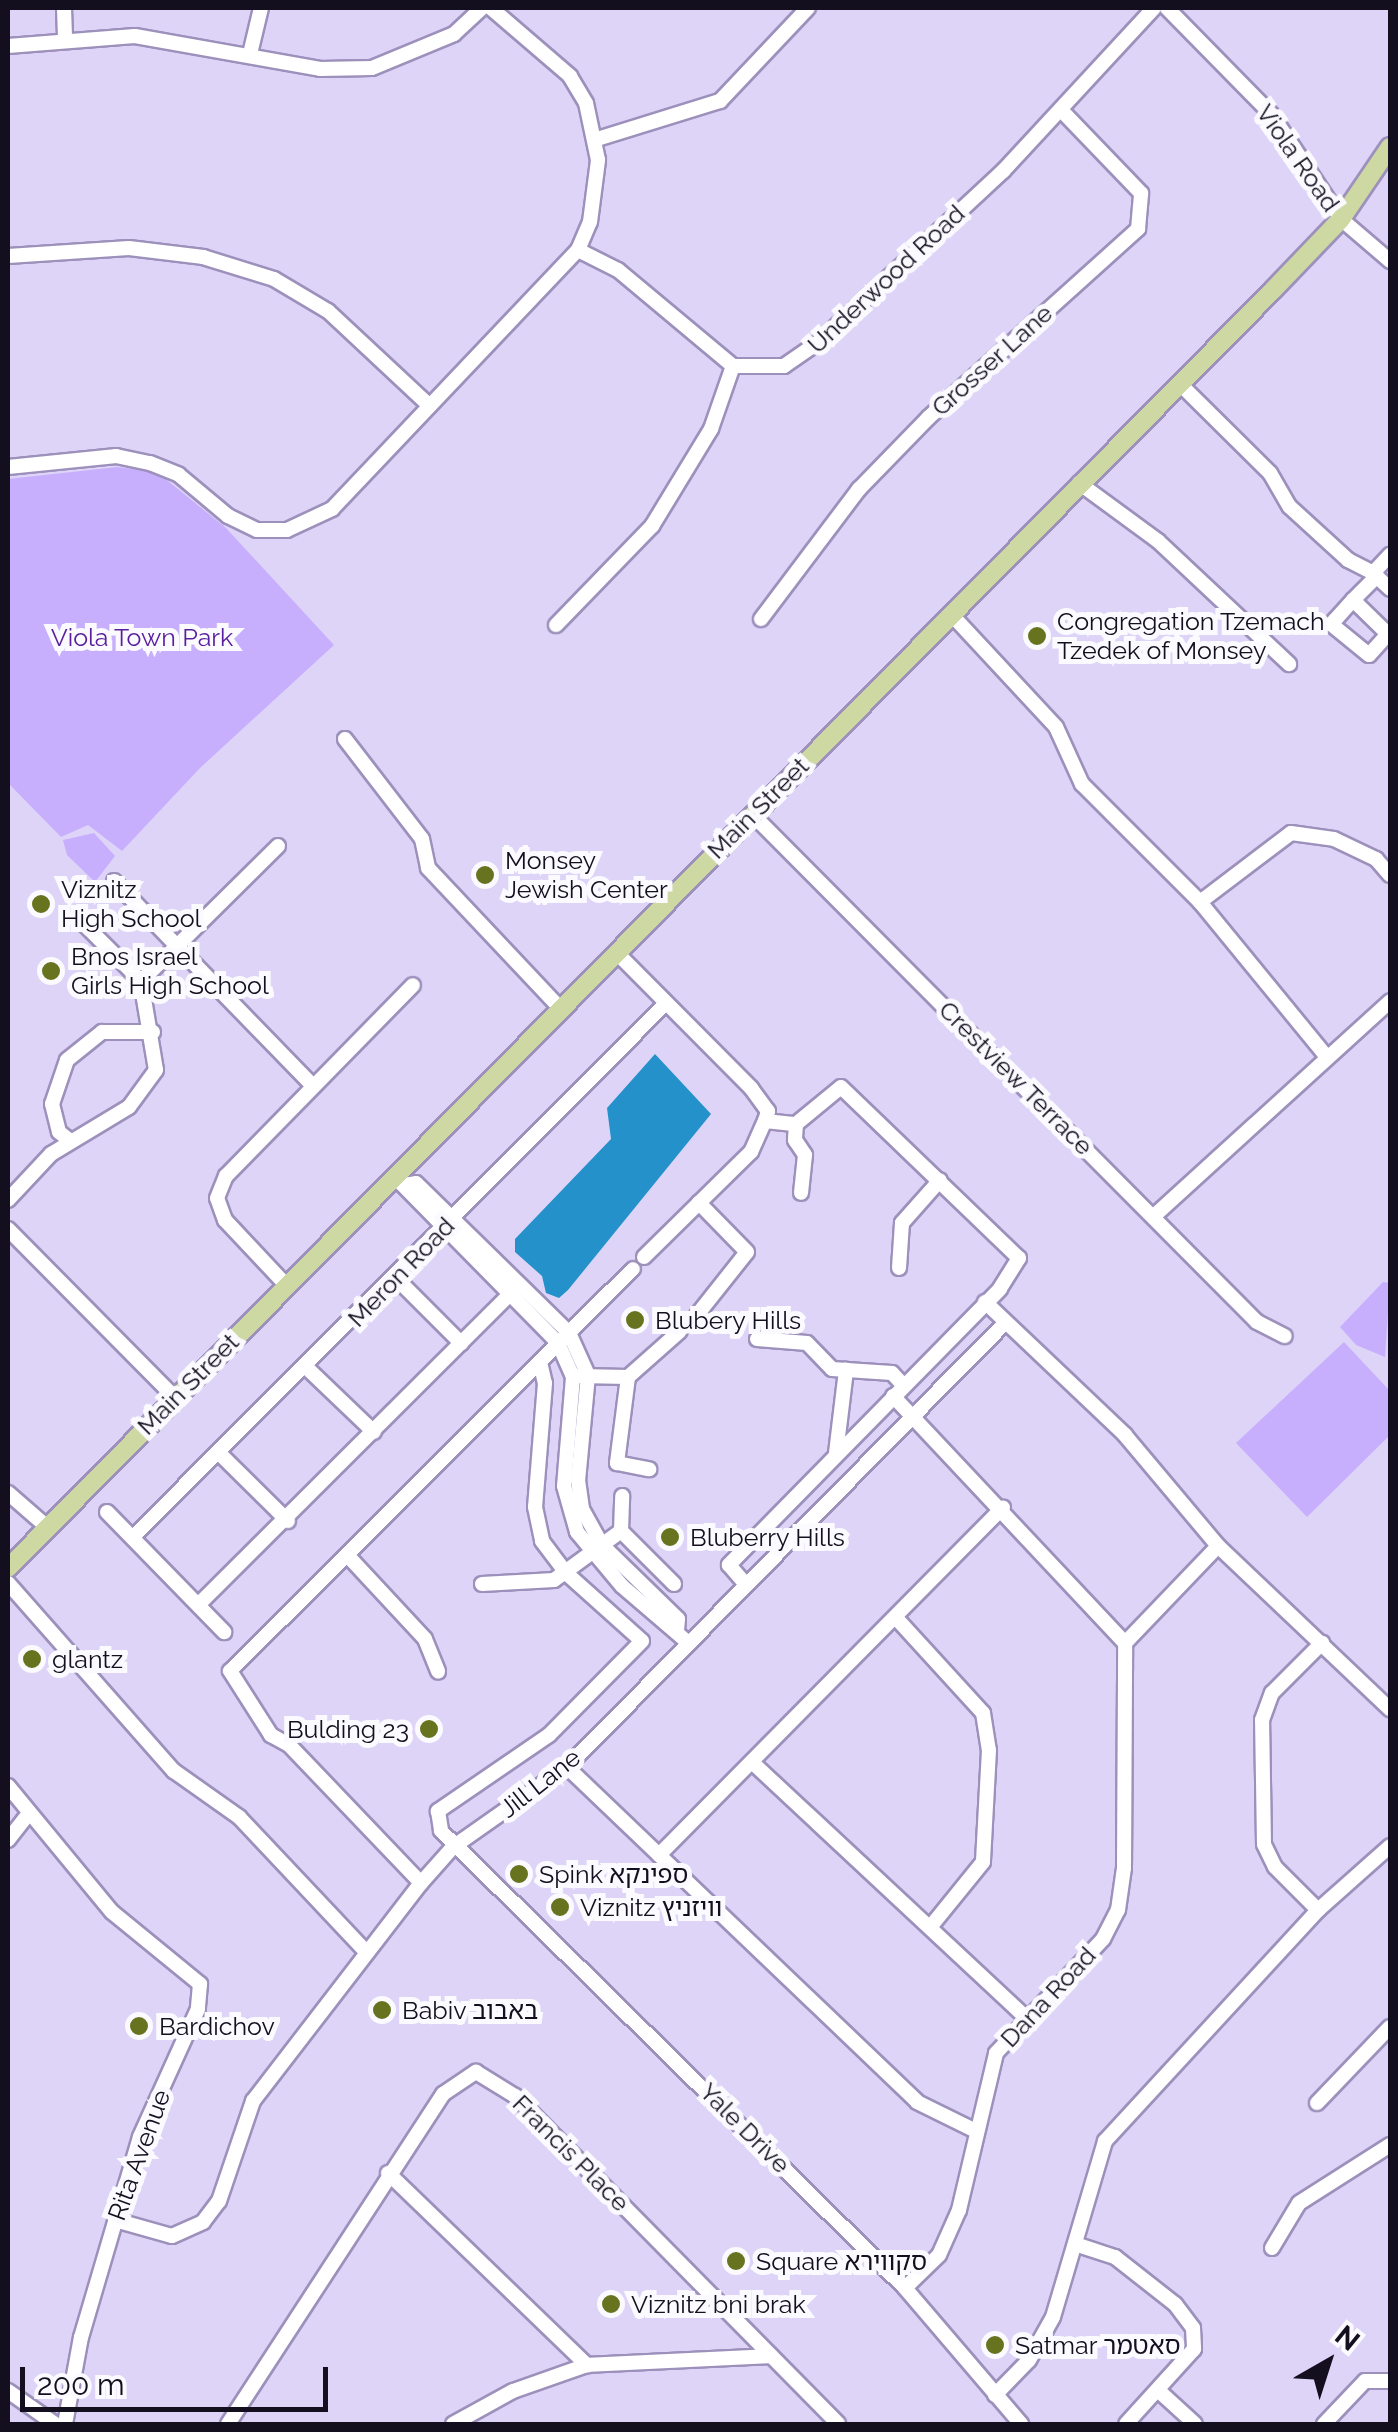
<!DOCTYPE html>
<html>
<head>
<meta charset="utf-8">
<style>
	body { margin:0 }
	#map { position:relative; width:1398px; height:2432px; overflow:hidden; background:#ded4f8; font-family:Raleway,"Noto Sans Hebrew",sans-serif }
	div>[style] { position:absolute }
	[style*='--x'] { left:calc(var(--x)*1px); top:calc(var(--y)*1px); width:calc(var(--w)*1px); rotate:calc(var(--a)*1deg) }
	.green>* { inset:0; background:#c7affe }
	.water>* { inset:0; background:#2491ca }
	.roads { filter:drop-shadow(2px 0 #9d91bc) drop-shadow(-2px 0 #9d91bc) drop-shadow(0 2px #9d91bc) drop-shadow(0 -2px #9d91bc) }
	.minor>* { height:14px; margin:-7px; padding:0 7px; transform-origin:7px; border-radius:7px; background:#fff }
	.major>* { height:18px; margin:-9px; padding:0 9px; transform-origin:9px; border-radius:9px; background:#ced8a3 }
	.dots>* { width:28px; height:28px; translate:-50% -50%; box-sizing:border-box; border:5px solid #fbfaff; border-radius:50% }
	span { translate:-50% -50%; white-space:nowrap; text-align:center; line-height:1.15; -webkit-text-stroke:10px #fbfaff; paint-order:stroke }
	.street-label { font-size:25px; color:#140f1e }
	.poi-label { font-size:25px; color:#140f1e }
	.left { translate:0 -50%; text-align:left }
	.right { translate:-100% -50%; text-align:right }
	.park-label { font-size:25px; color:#581e9e }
	.frame { position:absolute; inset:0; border:10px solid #140f1e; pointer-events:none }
	.north { position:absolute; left:1278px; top:2312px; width:100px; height:100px; -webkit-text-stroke:8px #fbfaff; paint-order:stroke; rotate:39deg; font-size:28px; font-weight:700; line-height:40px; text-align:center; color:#140f1e }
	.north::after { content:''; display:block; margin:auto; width:35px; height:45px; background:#140f1e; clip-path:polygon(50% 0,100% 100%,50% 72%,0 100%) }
	.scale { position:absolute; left:20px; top:2367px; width:308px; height:45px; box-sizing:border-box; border:5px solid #140f1e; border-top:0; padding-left:12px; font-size:30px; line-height:35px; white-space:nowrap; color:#140f1e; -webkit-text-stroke:8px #fbfaff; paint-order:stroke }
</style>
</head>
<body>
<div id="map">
	<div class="green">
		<i style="clip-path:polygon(117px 467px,157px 472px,226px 528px,334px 645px,200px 768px,122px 851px,88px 825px,61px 837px,8px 783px,8px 479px)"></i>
		<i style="clip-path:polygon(94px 833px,115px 856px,95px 882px,67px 855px,63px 840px)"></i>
		<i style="clip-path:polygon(1383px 1282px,1390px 1283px,1385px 1357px,1356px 1345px,1340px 1327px)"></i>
		<i style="clip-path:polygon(1344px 1342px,1390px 1391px,1390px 1435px,1307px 1517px,1236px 1443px)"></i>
	</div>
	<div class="water">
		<i style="clip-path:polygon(655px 1054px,711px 1114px,568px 1290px,559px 1298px,546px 1293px,542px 1276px,515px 1252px,515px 1239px,611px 1139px,607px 1108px)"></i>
	</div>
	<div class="roads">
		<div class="minor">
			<i style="--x:64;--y:8;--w:29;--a:88"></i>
			<i style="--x:1167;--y:8;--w:148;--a:45.5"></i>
			<i style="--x:1271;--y:114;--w:126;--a:56.3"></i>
			<i style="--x:1341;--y:219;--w:65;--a:40.6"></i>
			<i style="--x:8;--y:46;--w:127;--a:-4.5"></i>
			<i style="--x:135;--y:36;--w:188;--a:10.1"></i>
			<i style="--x:320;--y:69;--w:52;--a:-1.1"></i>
			<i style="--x:372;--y:68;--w:89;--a:-22.5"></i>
			<i style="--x:454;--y:34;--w:38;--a:-43"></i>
			<i style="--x:250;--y:54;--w:47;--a:-76.6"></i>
			<i style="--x:597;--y:139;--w:129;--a:-17.2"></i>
			<i style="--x:720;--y:101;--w:128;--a:-46.6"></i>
			<i style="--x:578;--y:250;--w:45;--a:26.6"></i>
			<i style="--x:618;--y:270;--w:150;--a:39.9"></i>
			<i style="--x:733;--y:366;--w:51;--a:0"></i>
			<i style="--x:784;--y:366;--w:44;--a:-34.8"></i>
			<i style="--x:820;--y:341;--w:250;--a:-42.9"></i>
			<i style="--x:1003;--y:171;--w:222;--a:-47.2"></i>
			<i style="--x:8;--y:256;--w:121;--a:-3.8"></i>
			<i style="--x:129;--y:248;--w:75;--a:6.9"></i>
			<i style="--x:203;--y:257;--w:74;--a:17.2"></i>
			<i style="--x:274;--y:279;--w:63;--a:30.7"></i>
			<i style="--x:328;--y:311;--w:139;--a:43"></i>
			<i style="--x:1179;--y:383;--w:128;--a:44.7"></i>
			<i style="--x:1270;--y:473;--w:39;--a:60"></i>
			<i style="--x:1290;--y:507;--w:79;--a:42.4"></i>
			<i style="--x:1348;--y:560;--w:28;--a:27"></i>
			<i style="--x:1373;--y:573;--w:25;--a:-47"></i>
			<i style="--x:8;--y:467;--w:109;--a:-5.8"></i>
			<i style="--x:116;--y:456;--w:35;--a:12"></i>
			<i style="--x:150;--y:463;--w:31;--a:22"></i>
			<i style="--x:179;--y:475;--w:64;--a:39.9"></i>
			<i style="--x:228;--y:516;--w:32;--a:26"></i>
			<i style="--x:257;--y:530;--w:30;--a:0"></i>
			<i style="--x:287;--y:530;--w:50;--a:-25"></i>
			<i style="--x:332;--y:509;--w:357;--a:-46.5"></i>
			<i style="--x:578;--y:250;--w:30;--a:-67"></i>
			<i style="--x:590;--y:222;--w:63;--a:-82.6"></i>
			<i style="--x:598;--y:160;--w:58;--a:-101.9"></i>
			<i style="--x:586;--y:103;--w:31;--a:-121"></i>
			<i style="--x:570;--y:76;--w:104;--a:-139.3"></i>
			<i style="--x:1079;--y:483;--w:98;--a:36.3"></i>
			<i style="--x:1158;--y:541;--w:180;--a:43.2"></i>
			<i style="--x:1373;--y:573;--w:23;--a:43"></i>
			<i style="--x:1353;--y:600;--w:49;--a:44.2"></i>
			<i style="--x:1388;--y:634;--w:28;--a:132"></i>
			<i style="--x:1369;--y:655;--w:49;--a:-140.8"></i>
			<i style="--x:1331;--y:624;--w:6;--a:-45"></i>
			<i style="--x:1335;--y:620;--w:27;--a:-48"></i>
			<i style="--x:1353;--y:600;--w:34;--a:-45"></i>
			<i style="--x:951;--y:614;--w:154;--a:47.1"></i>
			<i style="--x:1056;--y:727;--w:63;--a:65.5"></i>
			<i style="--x:1082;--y:784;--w:167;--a:45"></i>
			<i style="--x:1200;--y:902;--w:199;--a:50.7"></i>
			<i style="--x:761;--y:619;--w:163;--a:-53"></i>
			<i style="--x:859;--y:489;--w:99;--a:-45.8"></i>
			<i style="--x:928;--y:418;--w:283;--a:-42"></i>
			<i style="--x:1138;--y:229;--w:36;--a:-85"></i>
			<i style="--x:1141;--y:193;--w:114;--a:-133.9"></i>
			<i style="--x:556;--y:625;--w:138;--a:-45.9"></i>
			<i style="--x:652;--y:526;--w:114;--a:-58.7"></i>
			<i style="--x:711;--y:429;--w:67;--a:-70.8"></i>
			<i style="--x:345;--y:739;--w:126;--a:52.4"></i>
			<i style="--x:422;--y:839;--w:30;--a:78"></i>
			<i style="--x:428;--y:868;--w:194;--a:46.7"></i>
			<i style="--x:752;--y:814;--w:716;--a:45.17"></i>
			<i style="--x:1257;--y:1322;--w:31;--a:27"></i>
			<i style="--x:114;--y:881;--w:91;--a:45.9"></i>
			<i style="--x:177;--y:946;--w:142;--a:-44.7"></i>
			<i style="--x:1200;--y:902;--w:114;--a:-37.2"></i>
			<i style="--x:1291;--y:833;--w:43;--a:7.9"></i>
			<i style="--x:1334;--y:839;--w:47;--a:25.5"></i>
			<i style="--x:1376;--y:859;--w:21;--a:49"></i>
			<i style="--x:616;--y:952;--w:192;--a:45.2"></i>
			<i style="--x:751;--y:1088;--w:29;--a:54"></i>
			<i style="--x:768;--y:1111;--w:10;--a:107"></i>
			<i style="--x:765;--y:1121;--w:31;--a:6"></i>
			<i style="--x:796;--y:1124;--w:58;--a:-39.4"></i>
			<i style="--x:841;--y:1087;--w:247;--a:43.9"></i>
			<i style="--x:1019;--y:1258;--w:36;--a:122"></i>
			<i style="--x:1000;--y:1289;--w:387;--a:134.5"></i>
			<i style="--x:729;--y:1565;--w:23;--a:49"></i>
			<i style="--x:141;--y:981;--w:50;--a:-44.2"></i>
			<i style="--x:177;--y:946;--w:195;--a:45.8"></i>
			<i style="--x:796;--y:1124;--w:16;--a:94"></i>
			<i style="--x:795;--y:1140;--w:18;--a:56"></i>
			<i style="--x:805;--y:1155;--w:38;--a:96"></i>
			<i style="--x:69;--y:1140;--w:13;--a:-141"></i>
			<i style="--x:59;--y:1132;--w:29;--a:-104"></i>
			<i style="--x:52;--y:1104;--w:46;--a:-71.2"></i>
			<i style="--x:67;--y:1060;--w:45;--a:-38.7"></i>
			<i style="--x:102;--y:1032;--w:51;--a:0"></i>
			<i style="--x:395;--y:1177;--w:233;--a:45.5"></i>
			<i style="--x:558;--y:1343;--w:37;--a:66"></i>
			<i style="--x:573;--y:1377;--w:109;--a:94.7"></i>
			<i style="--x:564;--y:1486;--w:48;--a:74.2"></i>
			<i style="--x:577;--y:1532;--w:70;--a:50.2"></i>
			<i style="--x:622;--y:1586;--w:83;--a:40.6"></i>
			<i style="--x:404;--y:1185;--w:12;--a:-9"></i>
			<i style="--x:416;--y:1183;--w:214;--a:44.4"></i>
			<i style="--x:569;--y:1333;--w:46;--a:65.7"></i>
			<i style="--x:588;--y:1375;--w:105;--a:95.4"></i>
			<i style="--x:578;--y:1480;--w:29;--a:82"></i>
			<i style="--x:582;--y:1509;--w:41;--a:60.9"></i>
			<i style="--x:602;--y:1545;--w:106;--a:44.2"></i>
			<i style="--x:678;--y:1619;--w:12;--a:95"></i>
			<i style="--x:8;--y:1200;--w:63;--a:-46.9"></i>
			<i style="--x:51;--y:1154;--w:91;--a:-31.1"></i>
			<i style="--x:129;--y:1107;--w:46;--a:-53.9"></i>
			<i style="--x:156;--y:1070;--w:90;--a:-99.6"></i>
			<i style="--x:141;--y:981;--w:79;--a:-135"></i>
			<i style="--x:1154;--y:1216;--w:319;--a:-42.3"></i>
			<i style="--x:8;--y:1229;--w:238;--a:45.3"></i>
			<i style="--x:644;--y:1257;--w:150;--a:-44.5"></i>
			<i style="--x:751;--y:1152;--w:34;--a:-66"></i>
			<i style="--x:899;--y:1268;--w:45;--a:-86.2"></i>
			<i style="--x:902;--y:1223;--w:57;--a:-48.5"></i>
			<i style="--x:397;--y:1279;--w:91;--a:45"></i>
			<i style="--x:286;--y:1285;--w:89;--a:-133.2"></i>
			<i style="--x:225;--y:1220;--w:23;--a:-110"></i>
			<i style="--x:217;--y:1198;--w:24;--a:-68"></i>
			<i style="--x:226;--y:1176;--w:267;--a:-45.6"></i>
			<i style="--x:985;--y:1302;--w:193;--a:43.5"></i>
			<i style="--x:1125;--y:1435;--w:145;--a:50"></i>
			<i style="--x:1218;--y:1546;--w:237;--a:43.5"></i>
			<i style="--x:697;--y:1315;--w:80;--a:-51.6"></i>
			<i style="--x:747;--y:1252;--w:69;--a:-134.4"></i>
			<i style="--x:757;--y:1339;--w:50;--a:4.6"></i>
			<i style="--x:807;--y:1343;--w:36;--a:46"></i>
			<i style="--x:832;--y:1369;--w:60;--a:3.8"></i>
			<i style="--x:892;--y:1373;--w:16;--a:47"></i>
			<i style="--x:540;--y:1362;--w:22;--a:77"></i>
			<i style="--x:545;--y:1383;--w:124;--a:94.6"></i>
			<i style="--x:535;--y:1507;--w:35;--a:78"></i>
			<i style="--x:542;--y:1541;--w:39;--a:53"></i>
			<i style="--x:565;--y:1572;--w:103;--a:41.9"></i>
			<i style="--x:642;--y:1641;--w:132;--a:134.7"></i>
			<i style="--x:549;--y:1735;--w:135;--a:145.6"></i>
			<i style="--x:438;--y:1811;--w:20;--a:81"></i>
			<i style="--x:441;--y:1831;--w:651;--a:44.56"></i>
			<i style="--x:905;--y:2288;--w:179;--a:49.5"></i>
			<i style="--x:308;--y:1369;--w:91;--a:43.7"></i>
			<i style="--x:579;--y:1376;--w:49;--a:1.2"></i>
			<i style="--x:628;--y:1377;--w:69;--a:-41.5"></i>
			<i style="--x:628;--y:1377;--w:87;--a:97.3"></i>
			<i style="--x:617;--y:1463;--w:33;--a:11"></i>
			<i style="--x:893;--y:1396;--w:339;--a:46.8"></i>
			<i style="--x:836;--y:1453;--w:84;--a:-83.1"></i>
			<i style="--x:221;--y:1455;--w:94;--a:44.6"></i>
			<i style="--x:8;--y:1493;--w:50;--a:41"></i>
			<i style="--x:107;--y:1512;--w:168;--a:45.7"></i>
			<i style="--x:621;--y:1531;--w:75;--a:45"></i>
			<i style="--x:133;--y:1537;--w:754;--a:-45.05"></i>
			<i style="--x:348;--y:1556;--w:113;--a:47.1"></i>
			<i style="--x:425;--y:1639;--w:35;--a:68"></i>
			<i style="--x:8;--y:1583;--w:251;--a:48.6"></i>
			<i style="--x:174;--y:1771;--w:80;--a:35.3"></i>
			<i style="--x:239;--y:1817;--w:185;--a:46.7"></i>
			<i style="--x:482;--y:1584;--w:72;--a:-3.2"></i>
			<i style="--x:554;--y:1580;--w:83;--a:-36.2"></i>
			<i style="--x:621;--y:1531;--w:35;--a:-88"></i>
			<i style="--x:199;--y:1604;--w:443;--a:-44.9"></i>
			<i style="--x:898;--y:1620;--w:126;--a:47.6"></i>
			<i style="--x:983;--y:1713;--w:37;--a:81"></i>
			<i style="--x:989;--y:1750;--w:112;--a:93.1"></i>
			<i style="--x:983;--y:1862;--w:81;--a:129"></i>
			<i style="--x:754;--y:1764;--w:371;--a:43"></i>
			<i style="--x:567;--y:1767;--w:484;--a:43.7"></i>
			<i style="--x:917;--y:2102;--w:64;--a:26.2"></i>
			<i style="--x:8;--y:1786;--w:163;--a:50.5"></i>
			<i style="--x:112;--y:1912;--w:114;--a:39.3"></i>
			<i style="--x:200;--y:1984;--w:25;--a:95"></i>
			<i style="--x:198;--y:2009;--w:141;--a:114.4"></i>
			<i style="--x:140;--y:2137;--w:209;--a:106.4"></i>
			<i style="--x:81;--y:2337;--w:88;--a:100.4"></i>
			<i style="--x:8;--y:1840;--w:34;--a:-52"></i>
			<i style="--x:659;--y:1855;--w:489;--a:-45.3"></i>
			<i style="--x:421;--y:1883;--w:191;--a:-133.7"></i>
			<i style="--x:289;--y:1745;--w:21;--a:-151"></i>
			<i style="--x:271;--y:1735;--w:76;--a:-122.6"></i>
			<i style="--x:230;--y:1671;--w:569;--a:-44.93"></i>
			<i style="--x:1318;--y:1910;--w:61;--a:-135"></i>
			<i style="--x:1275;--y:1867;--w:25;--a:-116"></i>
			<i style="--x:1264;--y:1844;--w:124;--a:-90.9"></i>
			<i style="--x:1262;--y:1720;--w:29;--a:-70"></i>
			<i style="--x:1272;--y:1693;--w:71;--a:-45"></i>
			<i style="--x:1317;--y:2103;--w:105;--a:-46.2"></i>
			<i style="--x:388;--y:2173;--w:277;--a:44"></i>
			<i style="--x:115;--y:2220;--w:59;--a:15.7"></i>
			<i style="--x:172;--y:2236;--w:34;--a:-24"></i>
			<i style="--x:203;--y:2222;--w:26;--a:-53"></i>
			<i style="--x:219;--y:2201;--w:106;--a:-71.2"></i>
			<i style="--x:253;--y:2101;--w:275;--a:-52.4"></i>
			<i style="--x:421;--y:1883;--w:48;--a:-48.4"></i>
			<i style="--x:453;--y:1847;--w:139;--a:-35.1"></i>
			<i style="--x:567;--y:1767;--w:625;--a:-45.39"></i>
			<i style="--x:1078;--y:2245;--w:39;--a:18"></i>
			<i style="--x:1115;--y:2257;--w:76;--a:38.1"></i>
			<i style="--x:1175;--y:2304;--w:30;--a:53"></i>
			<i style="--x:1193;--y:2328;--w:21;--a:87"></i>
			<i style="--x:1194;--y:2349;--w:101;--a:132.2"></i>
			<i style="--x:1272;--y:2248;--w:52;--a:-59"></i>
			<i style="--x:1299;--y:2203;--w:108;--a:-32.5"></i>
			<i style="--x:905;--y:2288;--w:47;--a:-44.1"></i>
			<i style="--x:939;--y:2255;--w:49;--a:-66"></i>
			<i style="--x:959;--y:2210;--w:161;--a:-76.7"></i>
			<i style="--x:996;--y:2053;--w:156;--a:-46.8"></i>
			<i style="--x:1103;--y:1939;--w:33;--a:-63"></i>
			<i style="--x:1118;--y:1910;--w:42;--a:-81.9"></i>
			<i style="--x:1124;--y:1868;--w:225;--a:-89.7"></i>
			<i style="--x:1125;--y:1643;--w:134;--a:-46.2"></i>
			<i style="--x:8;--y:2391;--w:57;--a:35.1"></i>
			<i style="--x:1160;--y:2392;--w:47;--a:42.4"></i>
			<i style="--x:995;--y:2395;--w:49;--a:-45.8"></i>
			<i style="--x:1029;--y:2360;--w:49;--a:-60.8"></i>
			<i style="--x:1053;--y:2317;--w:184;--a:-73.5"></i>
			<i style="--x:1105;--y:2141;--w:314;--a:-47.3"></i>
			<i style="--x:1318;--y:1910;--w:96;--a:-41.6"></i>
			<i style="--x:228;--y:2424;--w:394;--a:-56.9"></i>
			<i style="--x:443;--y:2094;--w:40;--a:-34"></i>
			<i style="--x:476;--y:2072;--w:46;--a:31.6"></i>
			<i style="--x:515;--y:2096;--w:460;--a:45.4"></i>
			<i style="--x:453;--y:2424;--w:68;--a:-28.8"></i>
			<i style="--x:513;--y:2391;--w:78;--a:-19.4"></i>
			<i style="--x:587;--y:2365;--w:184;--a:-2.8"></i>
			<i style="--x:1324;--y:2424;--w:59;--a:-46.4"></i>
			<i style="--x:1365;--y:2381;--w:25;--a:0"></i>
		</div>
		<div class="major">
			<i style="--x:8;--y:1568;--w:1798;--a:-45.29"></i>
			<i style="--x:1273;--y:290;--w:98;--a:-46.2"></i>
			<i style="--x:1341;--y:219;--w:87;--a:-55.8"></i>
		</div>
	</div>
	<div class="dots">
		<i style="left:1037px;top:636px;background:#67731f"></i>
		<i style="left:485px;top:875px;background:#67731f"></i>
		<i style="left:41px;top:904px;background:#67731f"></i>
		<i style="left:51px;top:971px;background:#67731f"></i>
		<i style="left:635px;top:1320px;background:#67731f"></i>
		<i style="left:670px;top:1537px;background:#67731f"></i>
		<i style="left:32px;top:1659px;background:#67731f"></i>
		<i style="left:429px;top:1729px;background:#67731f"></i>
		<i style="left:519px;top:1874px;background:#67731f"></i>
		<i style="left:560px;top:1907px;background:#67731f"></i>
		<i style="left:382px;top:2010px;background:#67731f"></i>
		<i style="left:139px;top:2026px;background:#67731f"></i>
		<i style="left:736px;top:2261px;background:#67731f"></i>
		<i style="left:611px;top:2304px;background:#67731f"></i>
		<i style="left:995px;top:2345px;background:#67731f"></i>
	</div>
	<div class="street-label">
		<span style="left:1298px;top:158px;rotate:55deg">Viola Road</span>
		<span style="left:886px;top:279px;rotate:-43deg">Underwood Road</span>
		<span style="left:992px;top:360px;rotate:-42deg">Grosser Lane</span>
		<span style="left:758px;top:808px;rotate:-45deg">Main Street</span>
		<span style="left:1016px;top:1078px;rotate:45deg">Crestview Terrace</span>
		<span style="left:401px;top:1272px;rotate:-46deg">Meron Road</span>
		<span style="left:188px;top:1384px;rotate:-45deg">Main Street</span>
		<span style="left:540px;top:1783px;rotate:-38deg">Jill Lane</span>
		<span style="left:1048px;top:1997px;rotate:-47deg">Dana Road</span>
		<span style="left:745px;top:2128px;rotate:45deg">Yale Drive</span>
		<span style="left:571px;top:2153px;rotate:45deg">Francis Place</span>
		<span style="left:139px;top:2155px;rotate:-70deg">Rita Avenue</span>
	</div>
	<div class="poi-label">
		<span class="left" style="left:1057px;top:636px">Congregation Tzemach<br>Tzedek of Monsey</span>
		<span class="left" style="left:505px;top:875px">Monsey<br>Jewish Center</span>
		<span class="left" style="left:61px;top:904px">Viznitz<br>High School</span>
		<span class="left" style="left:71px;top:971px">Bnos Israel<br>Girls High School</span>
		<span class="left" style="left:655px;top:1320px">Blubery Hills</span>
		<span class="left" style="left:690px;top:1537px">Bluberry Hills</span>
		<span class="left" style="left:52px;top:1659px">glantz</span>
		<span class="right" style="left:409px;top:1729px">Bulding 23</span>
		<span class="left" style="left:539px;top:1874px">Spink ספינקא</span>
		<span class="left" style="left:580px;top:1907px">Viznitz וויזניץ</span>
		<span class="left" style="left:402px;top:2010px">Babiv באבוב</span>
		<span class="left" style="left:159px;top:2026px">Bardichov</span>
		<span class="left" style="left:756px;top:2261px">Square סקווירא</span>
		<span class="left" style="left:631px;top:2304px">Viznitz bni brak</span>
		<span class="left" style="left:1015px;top:2345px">Satmar סאטמר</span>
	</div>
	<div class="park-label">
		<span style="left:142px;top:637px">Viola Town Park</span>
	</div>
	<div class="frame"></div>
	<div class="north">N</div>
	<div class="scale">200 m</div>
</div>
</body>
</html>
